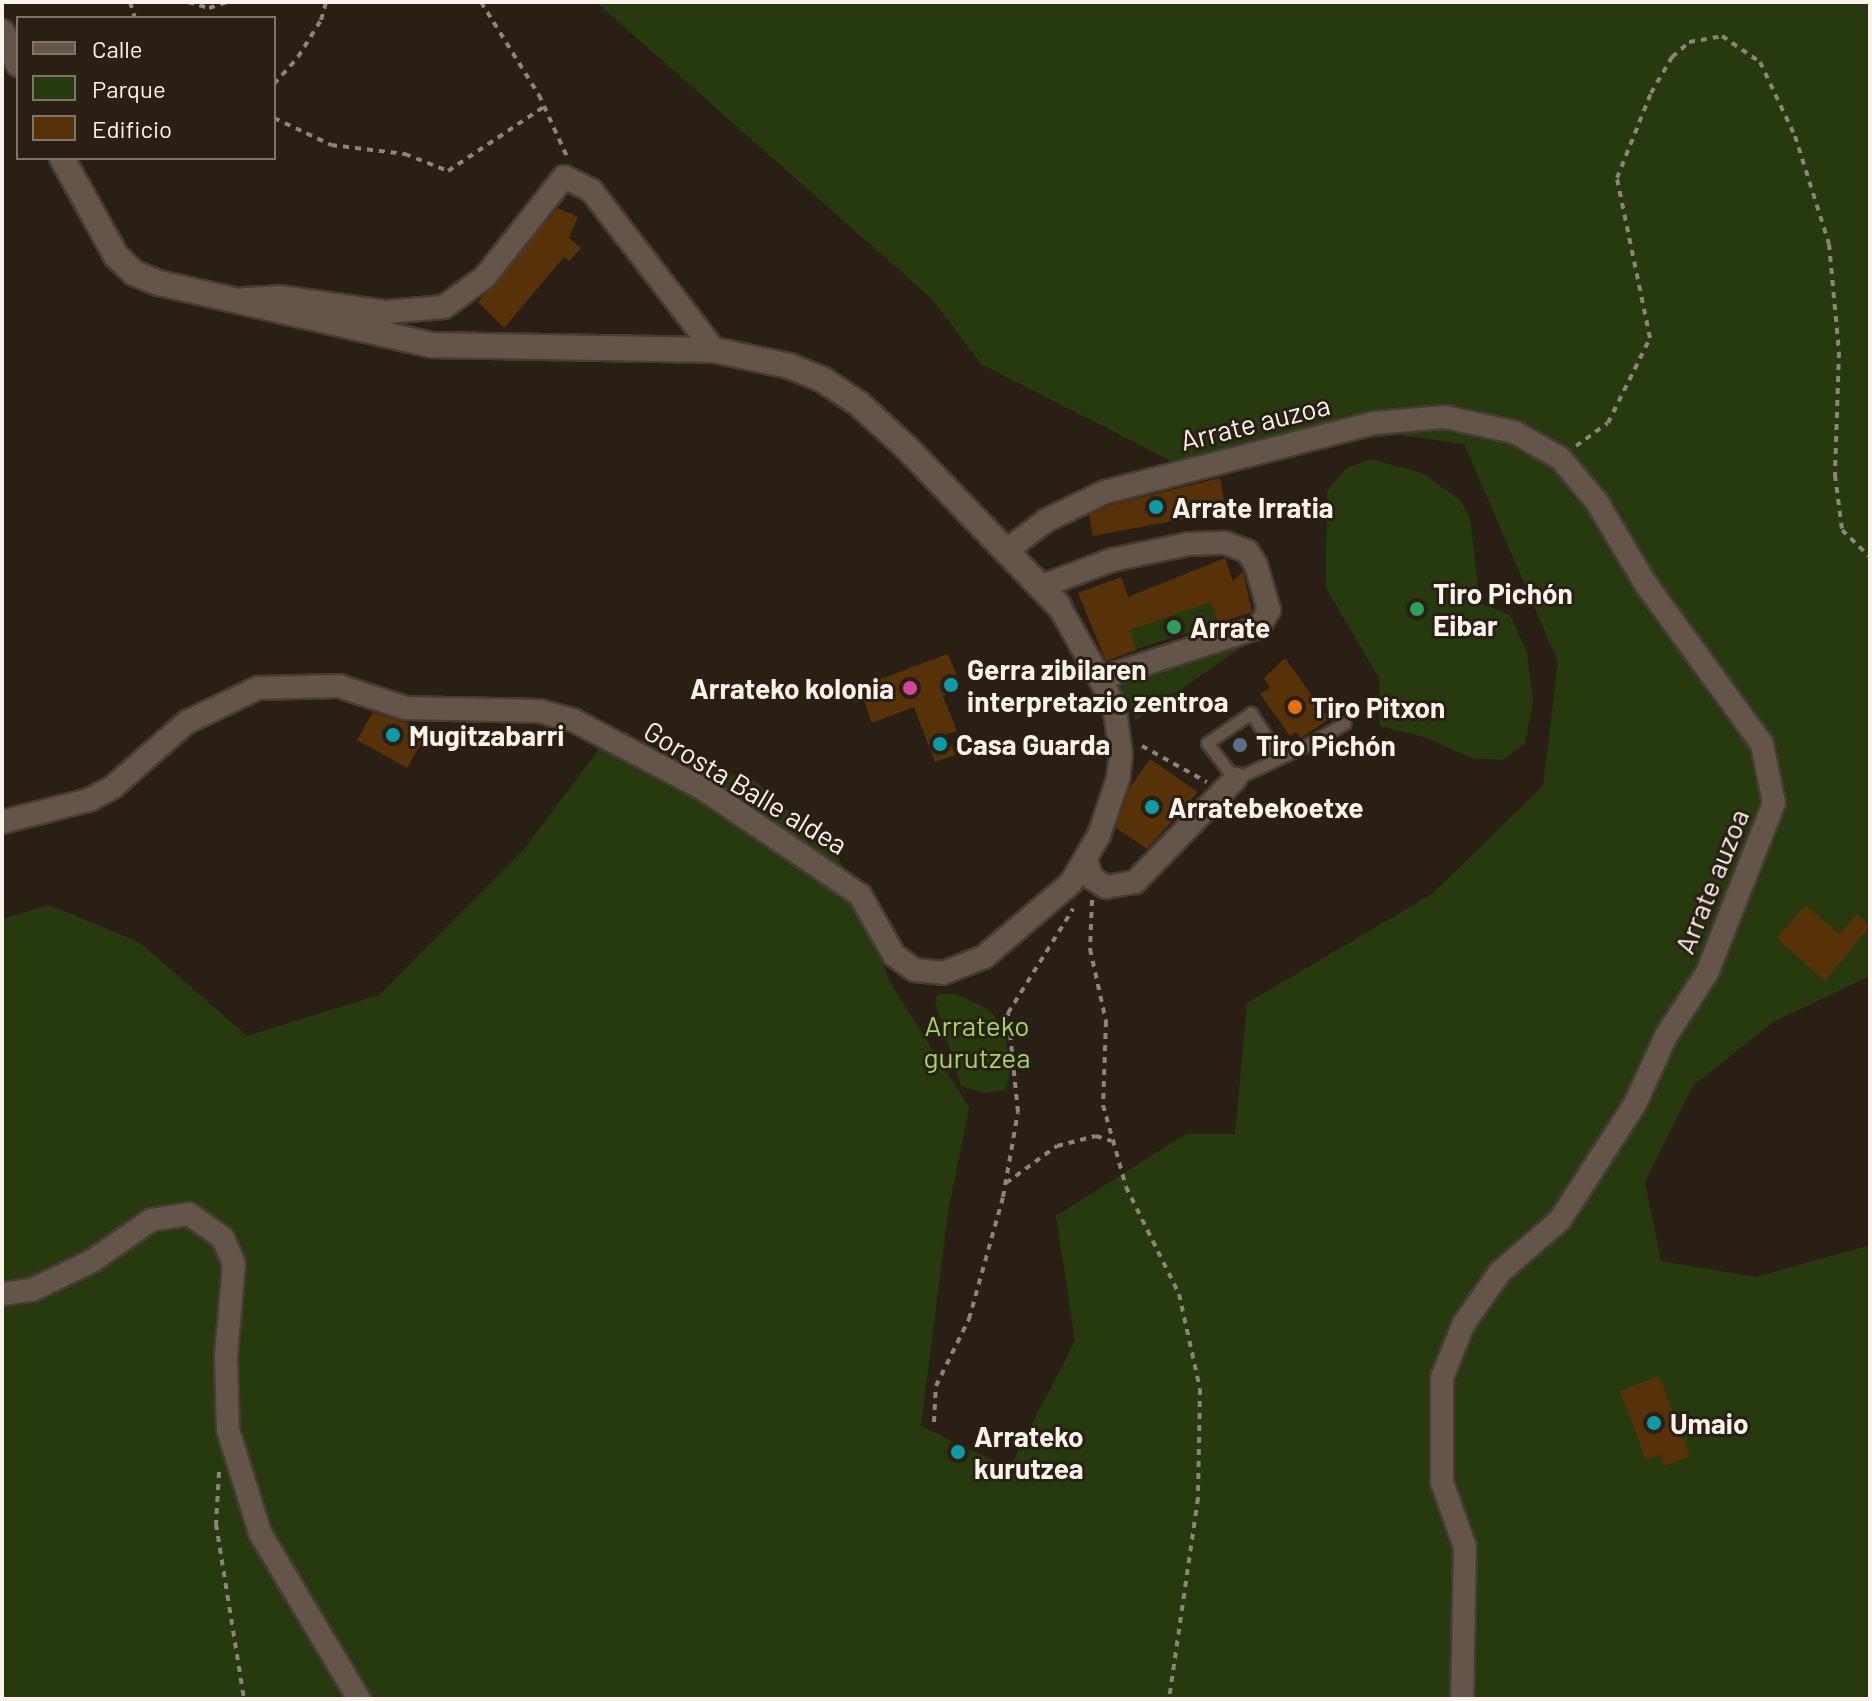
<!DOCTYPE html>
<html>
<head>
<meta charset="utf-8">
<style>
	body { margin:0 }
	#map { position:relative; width:1872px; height:1701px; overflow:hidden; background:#2a1f14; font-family:Barlow,sans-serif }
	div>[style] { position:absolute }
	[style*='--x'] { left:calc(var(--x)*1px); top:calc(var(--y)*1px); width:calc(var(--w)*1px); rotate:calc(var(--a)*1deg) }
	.green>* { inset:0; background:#263a0d; transform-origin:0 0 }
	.building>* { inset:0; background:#573208 }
	.path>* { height:4px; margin-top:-2px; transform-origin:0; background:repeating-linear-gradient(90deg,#8e847b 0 6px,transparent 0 12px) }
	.roads { filter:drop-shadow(2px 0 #463c35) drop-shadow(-2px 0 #463c35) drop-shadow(0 2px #463c35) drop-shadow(0 -2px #463c35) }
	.lane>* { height:11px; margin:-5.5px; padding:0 5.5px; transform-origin:5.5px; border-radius:5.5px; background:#635549 }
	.street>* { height:22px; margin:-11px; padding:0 11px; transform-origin:11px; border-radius:11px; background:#635549 }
	.secondary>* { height:24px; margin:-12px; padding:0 12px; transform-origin:12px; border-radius:12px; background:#635549 }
	.dots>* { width:22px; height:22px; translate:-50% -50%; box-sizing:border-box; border:4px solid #2a1f14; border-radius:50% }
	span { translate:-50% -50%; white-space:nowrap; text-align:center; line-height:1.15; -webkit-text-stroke:6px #2a1f14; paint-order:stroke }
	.street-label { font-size:28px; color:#fcf3ec }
	.poi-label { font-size:28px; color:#fcf3ec; font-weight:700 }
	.left { translate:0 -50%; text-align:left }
	.right { translate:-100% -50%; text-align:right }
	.park-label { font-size:28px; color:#a1d665 }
	.frame { position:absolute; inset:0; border:4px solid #fcf3ec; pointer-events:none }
	.legend { position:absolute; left:16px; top:16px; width:260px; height:144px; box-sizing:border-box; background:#2a1f14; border:2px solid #7e746a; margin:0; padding:10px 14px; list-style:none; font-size:24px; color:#fcf3ec }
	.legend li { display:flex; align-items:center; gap:16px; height:40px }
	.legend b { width:40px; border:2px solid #7e746a }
</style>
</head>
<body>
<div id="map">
	<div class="green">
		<i style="clip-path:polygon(596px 2px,1870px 2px,1870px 976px,1773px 1022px,1693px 1086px,1645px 1182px,1661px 1261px,1756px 1277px,1870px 1245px,1870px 1699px,2px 1699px,2px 919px,49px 905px,139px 942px,247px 1036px,379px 995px,524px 849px,605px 741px,754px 780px,837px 854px,891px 984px,969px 1107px,948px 1213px,921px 1426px,1009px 1468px,1075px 1341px,1056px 1216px,1186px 1134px,1235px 1134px,1247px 1003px,1432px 894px,1543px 786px,1558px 662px,1464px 444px,1400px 435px,1171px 461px,981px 364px,933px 300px)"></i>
		<i style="clip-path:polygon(1371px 459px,1422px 473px,1461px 501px,1470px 518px,1480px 603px,1510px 615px,1527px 652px,1533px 701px,1525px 744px,1502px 760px,1471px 758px,1427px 738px,1380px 726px,1379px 678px,1326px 588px,1327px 491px,1345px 469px)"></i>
		<i style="left:1211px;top:602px;width:22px;height:87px;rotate:72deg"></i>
		<i style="clip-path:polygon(1255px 631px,1258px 636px,1136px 720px,1119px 688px)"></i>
		<i style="clip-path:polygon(939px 994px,956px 994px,990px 1010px,1004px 1031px,1011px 1067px,1006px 1090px,984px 1093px,961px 1086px,935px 1001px)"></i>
	</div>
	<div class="building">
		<i style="clip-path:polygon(558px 208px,578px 217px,569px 238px,581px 248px,569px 261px,564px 257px,504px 328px,478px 302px)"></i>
		<i style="clip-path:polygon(1220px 478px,1226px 511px,1093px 536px,1089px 515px,1110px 505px)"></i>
		<i style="clip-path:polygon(1225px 558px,1233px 581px,1243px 571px,1252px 612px,1218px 623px,1211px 602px,1129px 630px,1137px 650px,1106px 661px,1078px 593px,1121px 577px,1128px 597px)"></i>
		<i style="clip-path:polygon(948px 654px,962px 689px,943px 696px,957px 731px,947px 734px,955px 755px,935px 762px,914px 707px,872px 723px,859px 687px)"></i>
		<i style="clip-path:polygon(1285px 658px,1329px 719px,1301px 738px,1296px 732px,1290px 736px,1260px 694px,1270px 688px,1264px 678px)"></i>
		<i style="clip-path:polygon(373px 712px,429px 730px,407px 768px,357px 740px)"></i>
		<i style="clip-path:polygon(1150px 759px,1198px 792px,1147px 849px,1116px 828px,1129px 789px)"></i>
		<i style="clip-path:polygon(1806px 905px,1839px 934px,1857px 914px,1870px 926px,1825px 981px,1777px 938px)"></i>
		<i style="clip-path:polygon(1659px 1376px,1690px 1456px,1664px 1466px,1660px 1455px,1646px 1460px,1620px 1391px)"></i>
	</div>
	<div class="path">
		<i style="--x:130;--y:2;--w:17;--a:73"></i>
		<i style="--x:188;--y:2;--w:22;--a:16"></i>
		<i style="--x:209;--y:8;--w:19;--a:-18"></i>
		<i style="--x:481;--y:2;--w:110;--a:58.1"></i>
		<i style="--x:539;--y:95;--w:70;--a:65.6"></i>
		<i style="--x:274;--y:84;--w:36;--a:-48"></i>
		<i style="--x:298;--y:57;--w:44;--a:-58.1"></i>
		<i style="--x:321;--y:20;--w:19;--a:-74"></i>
		<i style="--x:274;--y:118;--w:63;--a:25.3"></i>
		<i style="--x:331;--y:145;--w:75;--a:6.9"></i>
		<i style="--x:405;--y:154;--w:46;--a:21.6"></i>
		<i style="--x:448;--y:171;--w:117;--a:-33.8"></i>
		<i style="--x:1576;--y:446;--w:39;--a:-36"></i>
		<i style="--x:1608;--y:423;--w:95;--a:-63.7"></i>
		<i style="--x:1650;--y:338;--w:163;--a:-101.7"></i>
		<i style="--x:1617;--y:178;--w:92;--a:-68.2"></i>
		<i style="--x:1651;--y:93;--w:42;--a:-59.7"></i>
		<i style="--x:1672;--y:57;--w:23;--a:-41"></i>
		<i style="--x:1689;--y:42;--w:34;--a:-10"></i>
		<i style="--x:1722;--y:36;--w:46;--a:34.4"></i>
		<i style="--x:1760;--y:62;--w:82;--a:64.7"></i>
		<i style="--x:1795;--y:136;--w:113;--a:72.5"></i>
		<i style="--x:1829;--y:244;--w:108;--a:84.7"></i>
		<i style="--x:1839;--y:352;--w:123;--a:91.9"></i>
		<i style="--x:1835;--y:475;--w:55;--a:82.7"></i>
		<i style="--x:1842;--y:530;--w:39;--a:44"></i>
		<i style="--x:1142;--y:746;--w:74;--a:29"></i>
		<i style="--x:1092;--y:900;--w:49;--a:92.3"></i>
		<i style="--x:1090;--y:949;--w:74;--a:77.5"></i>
		<i style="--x:1106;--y:1021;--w:84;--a:92"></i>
		<i style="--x:1103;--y:1105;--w:85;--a:74.3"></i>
		<i style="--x:1126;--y:1187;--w:119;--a:63.6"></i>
		<i style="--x:1179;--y:1294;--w:97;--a:77.5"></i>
		<i style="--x:1200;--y:1389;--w:109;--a:91.1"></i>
		<i style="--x:1198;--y:1498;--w:203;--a:98.2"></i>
		<i style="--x:1006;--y:1183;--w:63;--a:-36"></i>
		<i style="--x:1057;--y:1146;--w:40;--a:-14.4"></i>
		<i style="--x:1096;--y:1136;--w:16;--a:18"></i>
		<i style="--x:934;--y:1422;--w:36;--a:-87"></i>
		<i style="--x:936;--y:1386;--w:75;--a:-63.8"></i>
		<i style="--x:969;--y:1319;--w:127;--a:-74.4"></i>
		<i style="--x:1003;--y:1197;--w:86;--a:-80"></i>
		<i style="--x:1018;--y:1112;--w:100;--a:-95.8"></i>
		<i style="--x:1008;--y:1013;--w:123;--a:-58"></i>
		<i style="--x:219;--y:1472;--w:52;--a:93.3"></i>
		<i style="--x:216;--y:1524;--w:177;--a:80.9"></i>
	</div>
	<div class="roads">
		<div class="lane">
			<i style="--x:1280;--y:758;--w:54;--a:-122.8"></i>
			<i style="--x:1251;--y:713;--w:53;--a:145.7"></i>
			<i style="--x:1207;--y:743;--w:46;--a:52.1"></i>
			<i style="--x:1235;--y:779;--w:75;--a:-25.2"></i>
			<i style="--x:1303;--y:747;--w:48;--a:-29.7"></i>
		</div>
		<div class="street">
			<i style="--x:245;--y:299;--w:35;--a:-3"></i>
			<i style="--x:280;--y:297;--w:108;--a:8"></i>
			<i style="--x:387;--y:312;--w:57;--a:-5"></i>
			<i style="--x:444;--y:307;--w:51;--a:-36.2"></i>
			<i style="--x:485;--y:277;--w:127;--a:-51.7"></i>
			<i style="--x:564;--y:177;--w:30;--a:26"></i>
			<i style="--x:591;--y:190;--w:202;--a:52.4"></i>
			<i style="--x:1007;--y:550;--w:50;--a:-36.9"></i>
			<i style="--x:1047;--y:520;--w:64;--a:-25.8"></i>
			<i style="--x:1105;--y:492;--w:278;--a:-14.4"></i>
			<i style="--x:1374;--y:423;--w:71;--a:-4.8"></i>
			<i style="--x:1445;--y:417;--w:71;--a:12.3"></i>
			<i style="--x:1514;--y:432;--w:53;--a:29.5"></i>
			<i style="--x:1560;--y:458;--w:57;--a:49.9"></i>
			<i style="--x:1597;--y:502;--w:94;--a:59.3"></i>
			<i style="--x:1645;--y:583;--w:199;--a:54"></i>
			<i style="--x:1762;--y:744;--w:60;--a:78.5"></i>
			<i style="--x:1774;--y:803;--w:183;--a:111.5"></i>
			<i style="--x:1707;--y:973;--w:75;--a:123.1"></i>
			<i style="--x:1666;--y:1036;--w:75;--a:114.5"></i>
			<i style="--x:1635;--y:1104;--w:138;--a:122.9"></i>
			<i style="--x:1560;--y:1220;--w:79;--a:139.1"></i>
			<i style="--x:1500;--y:1272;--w:65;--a:124.9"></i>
			<i style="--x:1463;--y:1325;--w:57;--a:111.6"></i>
			<i style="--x:1442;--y:1378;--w:104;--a:90"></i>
			<i style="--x:1442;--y:1482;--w:69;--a:70.5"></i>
			<i style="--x:1465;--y:1547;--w:152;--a:91.1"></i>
			<i style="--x:1042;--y:586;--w:75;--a:-20.4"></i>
			<i style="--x:1112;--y:560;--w:78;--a:-11.9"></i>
			<i style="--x:1188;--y:544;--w:37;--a:-2"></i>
			<i style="--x:1225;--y:543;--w:23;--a:20"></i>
			<i style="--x:1247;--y:551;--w:17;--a:57"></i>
			<i style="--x:1256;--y:565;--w:47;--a:73.9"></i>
			<i style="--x:1269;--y:610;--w:20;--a:120"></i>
			<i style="--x:1259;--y:627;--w:166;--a:162.1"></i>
			<i style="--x:2;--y:822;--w:90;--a:-14.2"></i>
			<i style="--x:89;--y:800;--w:27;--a:-28"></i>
			<i style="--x:113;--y:787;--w:98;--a:-41.3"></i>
			<i style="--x:187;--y:722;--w:79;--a:-25.6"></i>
			<i style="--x:258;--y:688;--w:81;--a:-1.4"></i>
			<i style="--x:339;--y:686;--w:71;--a:18.2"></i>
			<i style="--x:406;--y:708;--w:133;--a:1.3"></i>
			<i style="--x:539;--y:711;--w:35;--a:15"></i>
			<i style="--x:573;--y:720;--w:149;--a:27.9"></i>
			<i style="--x:705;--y:790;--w:187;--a:34.1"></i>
			<i style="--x:860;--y:895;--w:69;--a:60.5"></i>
			<i style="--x:894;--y:955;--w:26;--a:36"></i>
			<i style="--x:915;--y:970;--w:28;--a:6"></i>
			<i style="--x:943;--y:973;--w:44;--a:-21.3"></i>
			<i style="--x:984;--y:957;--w:114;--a:-40.4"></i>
			<i style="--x:1071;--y:883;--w:56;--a:-59.7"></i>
			<i style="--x:1099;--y:835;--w:59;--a:-71.3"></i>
			<i style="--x:1118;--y:779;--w:25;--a:-83"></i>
			<i style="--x:1121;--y:754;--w:50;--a:-98"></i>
			<i style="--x:1114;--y:704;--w:112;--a:-119.3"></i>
			<i style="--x:1086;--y:861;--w:18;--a:71"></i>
			<i style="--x:1092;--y:878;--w:17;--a:33"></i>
			<i style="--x:1106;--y:887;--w:29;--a:-10"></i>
			<i style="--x:1135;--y:882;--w:144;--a:-45.8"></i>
			<i style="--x:2;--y:1294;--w:30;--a:-8"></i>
			<i style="--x:32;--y:1290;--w:67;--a:-25.8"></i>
			<i style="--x:92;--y:1261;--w:72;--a:-34.8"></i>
			<i style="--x:151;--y:1220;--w:38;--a:-9"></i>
			<i style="--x:189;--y:1214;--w:42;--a:35.2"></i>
			<i style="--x:223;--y:1238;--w:28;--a:67"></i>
			<i style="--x:234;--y:1264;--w:91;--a:95"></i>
			<i style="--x:226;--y:1355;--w:75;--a:88.5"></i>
			<i style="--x:228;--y:1430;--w:108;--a:72.7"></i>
			<i style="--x:260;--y:1533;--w:193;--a:59.2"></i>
		</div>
		<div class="secondary">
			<i style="--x:2;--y:32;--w:36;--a:63"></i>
			<i style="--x:62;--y:158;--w:112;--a:61.1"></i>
			<i style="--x:116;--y:256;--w:25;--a:43"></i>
			<i style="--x:134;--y:273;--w:27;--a:22"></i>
			<i style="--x:159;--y:283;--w:279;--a:12.8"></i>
			<i style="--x:431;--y:345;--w:283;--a:1"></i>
			<i style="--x:714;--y:350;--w:77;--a:12"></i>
			<i style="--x:789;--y:366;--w:37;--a:22"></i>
			<i style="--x:823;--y:380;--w:43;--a:33.7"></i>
			<i style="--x:859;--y:404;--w:65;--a:42.5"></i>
			<i style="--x:907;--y:448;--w:219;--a:46.1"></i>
		</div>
	</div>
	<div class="dots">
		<i style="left:1156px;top:507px;background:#0f9aa8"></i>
		<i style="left:1417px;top:609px;background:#2e9e5b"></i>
		<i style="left:1174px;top:627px;background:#2e9e5b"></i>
		<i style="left:951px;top:685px;background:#0f9aa8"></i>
		<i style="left:910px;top:688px;background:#d1479c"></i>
		<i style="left:1295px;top:707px;background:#e8710a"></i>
		<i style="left:393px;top:735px;background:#0f9aa8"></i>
		<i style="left:940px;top:744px;background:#0f9aa8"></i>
		<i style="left:1240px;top:745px;background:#5c6f8a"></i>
		<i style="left:1152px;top:807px;background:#0f9aa8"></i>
		<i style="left:1654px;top:1423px;background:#0f9aa8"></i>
		<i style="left:958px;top:1452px;background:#0f9aa8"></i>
	</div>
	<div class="street-label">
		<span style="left:1255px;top:422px;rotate:-14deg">Arrate auzoa</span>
		<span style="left:746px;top:787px;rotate:31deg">Gorosta Balle aldea</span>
		<span style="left:1711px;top:881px;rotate:-68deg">Arrate auzoa</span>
	</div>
	<div class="poi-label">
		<span class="left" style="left:1172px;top:507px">Arrate Irratia</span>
		<span class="left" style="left:1433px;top:609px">Tiro Pichón<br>Eibar</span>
		<span class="left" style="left:1190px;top:627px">Arrate</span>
		<span class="left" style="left:967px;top:685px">Gerra zibilaren<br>interpretazio zentroa</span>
		<span class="right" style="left:894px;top:688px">Arrateko kolonia</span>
		<span class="left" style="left:1311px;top:707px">Tiro Pitxon</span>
		<span class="left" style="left:409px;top:735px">Mugitzabarri</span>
		<span class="left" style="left:956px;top:744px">Casa Guarda</span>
		<span class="left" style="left:1256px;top:745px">Tiro Pichón</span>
		<span class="left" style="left:1168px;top:807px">Arratebekoetxe</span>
		<span class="left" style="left:1670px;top:1423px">Umaio</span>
		<span class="left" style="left:974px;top:1452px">Arrateko<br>kurutzea</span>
	</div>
	<div class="park-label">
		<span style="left:977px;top:1041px">Arrateko<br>gurutzea</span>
	</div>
	<div class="frame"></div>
	<ul class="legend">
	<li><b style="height:10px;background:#635549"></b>Calle</li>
	<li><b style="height:22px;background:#263a0d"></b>Parque</li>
	<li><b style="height:22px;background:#573208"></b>Edificio</li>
	</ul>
</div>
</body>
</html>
